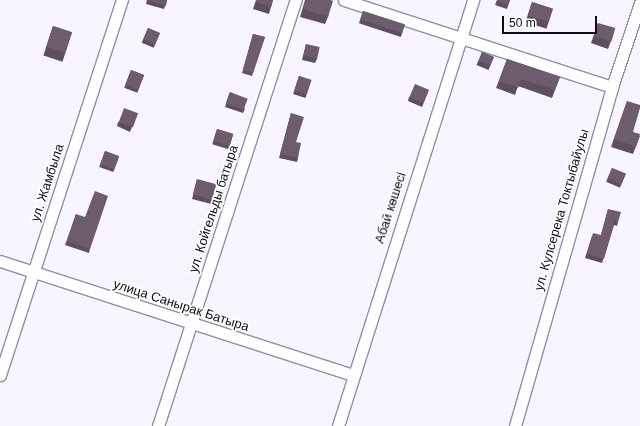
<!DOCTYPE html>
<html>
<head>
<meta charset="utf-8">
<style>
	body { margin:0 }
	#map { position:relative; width:640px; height:426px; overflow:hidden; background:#f9f5ff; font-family:Helvetica,sans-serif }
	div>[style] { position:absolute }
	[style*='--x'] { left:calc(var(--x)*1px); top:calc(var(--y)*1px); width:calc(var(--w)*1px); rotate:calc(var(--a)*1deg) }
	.roads { filter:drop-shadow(1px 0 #958ca3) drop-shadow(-1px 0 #958ca3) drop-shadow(0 1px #958ca3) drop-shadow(0 -1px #958ca3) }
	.street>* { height:11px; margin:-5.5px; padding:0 5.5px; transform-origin:5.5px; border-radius:5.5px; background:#fff }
	.wall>* { inset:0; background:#5d4f5f; transform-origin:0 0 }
	.building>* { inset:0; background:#6c5c6e; transform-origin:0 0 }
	span { translate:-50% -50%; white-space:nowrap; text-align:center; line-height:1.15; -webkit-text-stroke:3.5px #fff; paint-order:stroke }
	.street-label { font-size:13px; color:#100c14 }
	.scale { position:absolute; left:502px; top:16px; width:95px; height:18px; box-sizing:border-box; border:2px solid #100c14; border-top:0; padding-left:5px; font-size:12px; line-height:14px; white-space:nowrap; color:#100c14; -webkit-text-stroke:3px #fff; paint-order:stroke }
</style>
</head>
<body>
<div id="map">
	<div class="roads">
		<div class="street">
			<i style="--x:344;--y:0;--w:282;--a:18"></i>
			<i style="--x:0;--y:261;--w:371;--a:17.9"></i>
			<i style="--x:0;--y:375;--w:394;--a:-72"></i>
			<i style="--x:158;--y:426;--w:448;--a:-72.1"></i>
			<i style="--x:338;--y:426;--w:447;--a:-72.4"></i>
			<i style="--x:515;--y:426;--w:353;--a:-74"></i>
			<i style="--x:612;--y:87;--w:89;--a:-71.6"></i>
		</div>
	</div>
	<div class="wall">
		<i style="clip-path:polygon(147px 0,167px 0,164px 9px,146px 4px)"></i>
		<i style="clip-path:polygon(256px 0,273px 0,269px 14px,253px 9px)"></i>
		<i style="clip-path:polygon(305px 0,331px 0,328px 17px,325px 24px,300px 17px)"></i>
		<i style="clip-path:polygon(497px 0,510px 0,507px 9px,495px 5px)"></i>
		<i style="left:532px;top:2px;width:22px;height:21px;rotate:18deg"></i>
		<i style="left:363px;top:11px;width:44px;height:13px;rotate:18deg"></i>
		<i style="clip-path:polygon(598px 23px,611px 41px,608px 49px,591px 43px)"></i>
		<i style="left:53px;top:26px;width:20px;height:31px;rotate:18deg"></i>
		<i style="left:148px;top:28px;width:13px;height:16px;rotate:23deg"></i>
		<i style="clip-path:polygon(253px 34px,265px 37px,252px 76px,242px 73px)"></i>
		<i style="clip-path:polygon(306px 44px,317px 59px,315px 63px,302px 60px)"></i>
		<i style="left:482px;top:52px;width:13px;height:14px;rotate:23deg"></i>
		<i style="clip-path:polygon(507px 59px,560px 77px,552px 98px,518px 86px,515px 95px,496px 88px)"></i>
		<i style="left:131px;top:70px;width:14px;height:19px;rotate:21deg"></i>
		<i style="left:299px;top:76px;width:13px;height:19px;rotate:18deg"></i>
		<i style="clip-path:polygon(429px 90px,422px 107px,408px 101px,409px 97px)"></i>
		<i style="clip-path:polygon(230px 92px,245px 109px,243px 113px,225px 107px)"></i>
		<i style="clip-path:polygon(627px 101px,633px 132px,640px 136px,633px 154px,611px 147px)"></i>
		<i style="clip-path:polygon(291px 113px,298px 158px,297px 162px,279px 158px)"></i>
		<i style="clip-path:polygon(136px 117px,130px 132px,117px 126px,118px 122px)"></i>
		<i style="left:217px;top:129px;width:17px;height:16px;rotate:17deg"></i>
		<i style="left:105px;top:151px;width:15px;height:17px;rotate:20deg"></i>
		<i style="left:612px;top:168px;width:15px;height:15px;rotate:23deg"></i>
		<i style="clip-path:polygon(197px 179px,212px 200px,211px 204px,192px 199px)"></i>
		<i style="clip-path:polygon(608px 209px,618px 222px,617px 226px,614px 225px,602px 263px,585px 258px,592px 236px,601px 235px)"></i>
		<i style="clip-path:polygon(76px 214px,90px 249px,89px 253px,65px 245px)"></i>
	</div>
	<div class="building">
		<i style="clip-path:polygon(147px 0,167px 0,166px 6px)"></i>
		<i style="clip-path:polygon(256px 0,273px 0,271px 7px,256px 2px)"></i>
		<i style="clip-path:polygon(306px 0,331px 0,333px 1px,328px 17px,303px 9px)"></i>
		<i style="clip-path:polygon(497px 0,510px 0,508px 5px,497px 1px)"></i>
		<i style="left:532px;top:2px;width:22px;height:14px;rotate:18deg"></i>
		<i style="left:363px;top:11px;width:44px;height:9px;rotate:18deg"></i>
		<i style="left:598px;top:23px;width:18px;height:14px;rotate:16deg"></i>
		<i style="left:53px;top:26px;width:20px;height:22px;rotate:18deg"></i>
		<i style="left:148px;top:28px;width:13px;height:12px;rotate:23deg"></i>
		<i style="clip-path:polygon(253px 34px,265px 37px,253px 73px,243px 70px)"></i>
		<i style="left:306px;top:44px;width:14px;height:12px;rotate:12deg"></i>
		<i style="clip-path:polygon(482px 52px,494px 57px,490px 65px,479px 61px)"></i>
		<i style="clip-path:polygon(507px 59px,560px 77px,555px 90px,521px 79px,518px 88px,499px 81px)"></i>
		<i style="left:131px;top:70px;width:14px;height:16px;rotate:21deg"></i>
		<i style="left:299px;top:76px;width:13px;height:15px;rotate:18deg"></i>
		<i style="left:415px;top:84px;width:15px;height:14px;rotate:23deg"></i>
		<i style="left:230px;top:92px;width:19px;height:12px;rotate:21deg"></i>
		<i style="clip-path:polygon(627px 101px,640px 105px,640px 108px,633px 132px,640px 134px,636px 147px,614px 139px)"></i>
		<i style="left:124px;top:108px;width:15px;height:15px;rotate:20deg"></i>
		<i style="clip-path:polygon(291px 113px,304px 117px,296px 142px,301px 143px,298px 158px,280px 154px)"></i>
		<i style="left:217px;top:129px;width:17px;height:13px;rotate:17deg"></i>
		<i style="left:105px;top:151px;width:15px;height:14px;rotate:20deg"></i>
		<i style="left:612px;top:168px;width:15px;height:11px;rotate:23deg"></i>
		<i style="left:197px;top:179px;width:20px;height:16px;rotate:15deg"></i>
		<i style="clip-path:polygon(95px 191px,108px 196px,90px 249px,67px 241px,76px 214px,85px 217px)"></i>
		<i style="clip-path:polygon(608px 209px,621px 212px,618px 222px,615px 221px,604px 259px,587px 254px,593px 233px,601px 235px)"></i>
	</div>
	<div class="street-label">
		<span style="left:48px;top:183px;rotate:-72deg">ул. Жамбыла</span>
		<span style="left:391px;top:208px;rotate:-72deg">Абай көшесі</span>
		<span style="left:214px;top:209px;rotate:-72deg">ул. Койгельды батыра</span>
		<span style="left:562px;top:210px;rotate:-74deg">ул. Кулсерека Токтыбайулы</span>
		<span style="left:181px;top:306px;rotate:18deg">улица Санырак Батыра</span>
	</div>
	<div class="scale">50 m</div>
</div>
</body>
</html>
